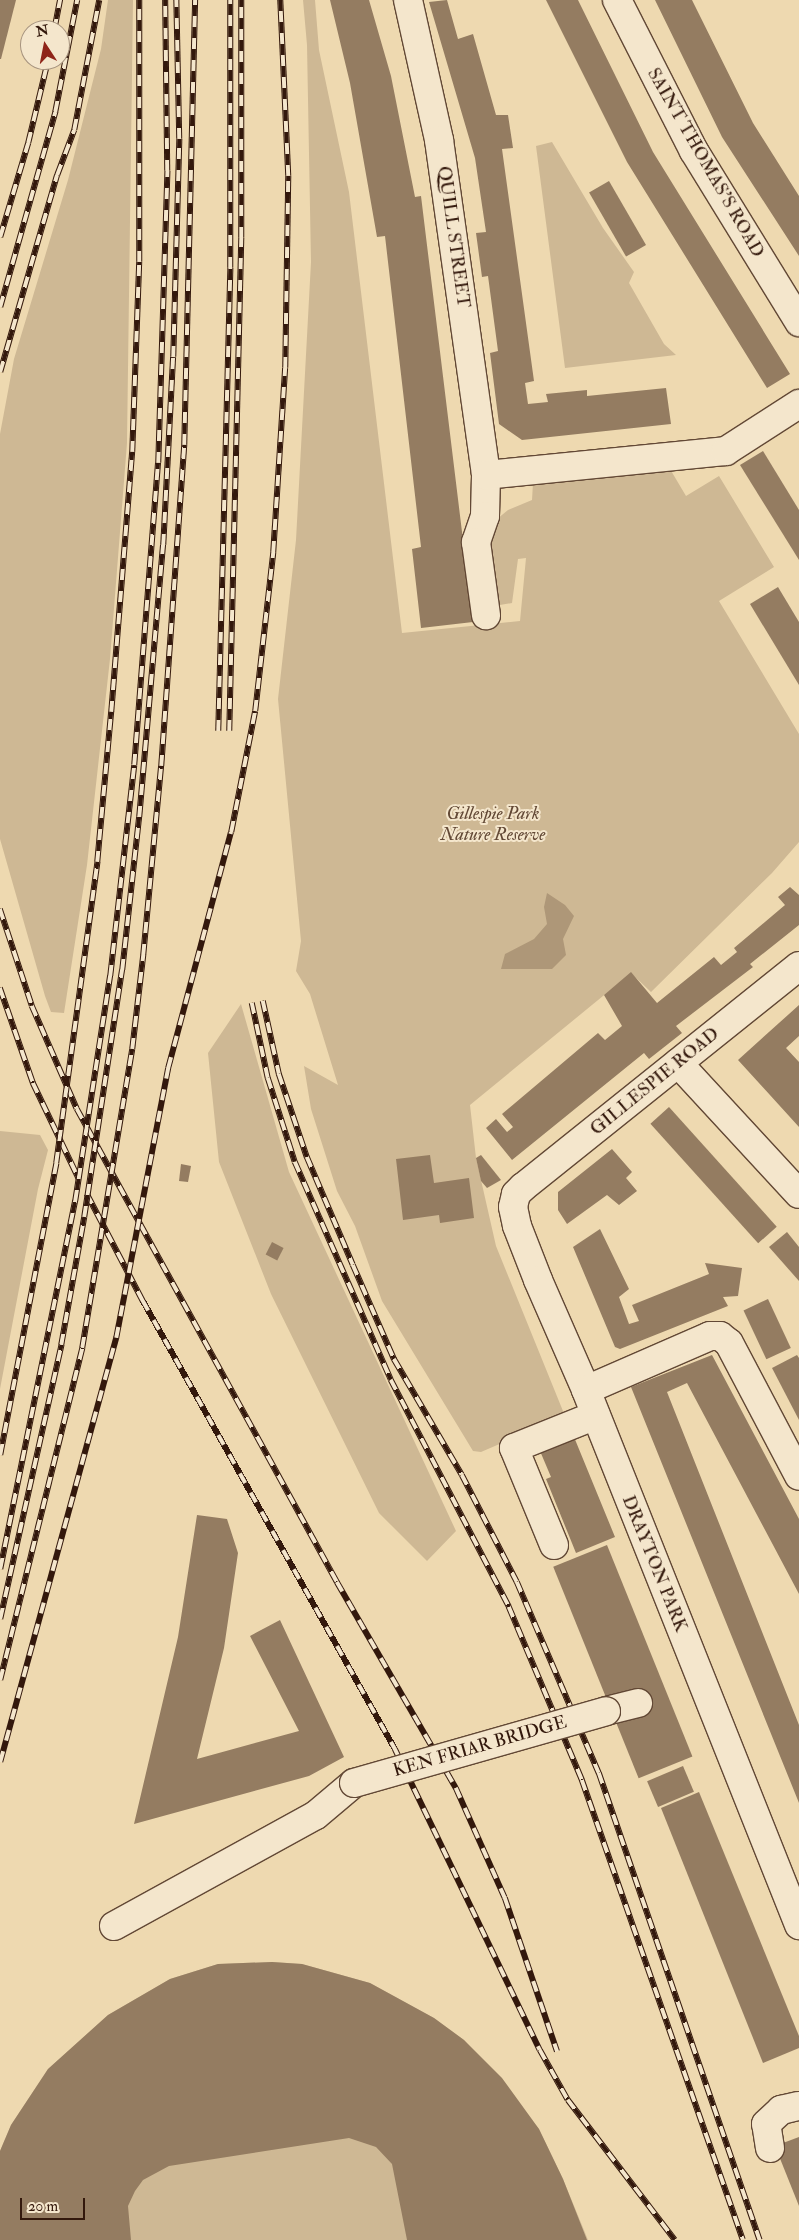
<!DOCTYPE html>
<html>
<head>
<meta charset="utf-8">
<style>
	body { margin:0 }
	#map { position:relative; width:799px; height:2240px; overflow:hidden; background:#eed9b0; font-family:"IM FELL Double Pica",serif }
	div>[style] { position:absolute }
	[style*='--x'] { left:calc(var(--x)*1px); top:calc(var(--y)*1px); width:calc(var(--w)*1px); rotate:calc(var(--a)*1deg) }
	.green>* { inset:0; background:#ceb894 }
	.water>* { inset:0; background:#ae9778 }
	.building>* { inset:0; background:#947c61; transform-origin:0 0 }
	.roads { filter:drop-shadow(1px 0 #624835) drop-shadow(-1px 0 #624835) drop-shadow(0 1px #624835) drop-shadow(0 -1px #624835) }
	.minor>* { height:28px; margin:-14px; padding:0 14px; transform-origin:14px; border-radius:14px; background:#f4e6cc }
	.rail>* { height:5.5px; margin-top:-2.75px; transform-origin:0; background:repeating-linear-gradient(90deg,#f4e6cc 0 11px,#33180c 0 22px); box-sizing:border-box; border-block:1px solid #33180c }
	.bridges { filter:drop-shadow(1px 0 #624835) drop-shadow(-1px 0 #624835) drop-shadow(0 1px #624835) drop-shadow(0 -1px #624835) }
	.minor-bridge>* { height:28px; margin:-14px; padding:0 14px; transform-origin:14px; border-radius:14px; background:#f4e6cc }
	span { translate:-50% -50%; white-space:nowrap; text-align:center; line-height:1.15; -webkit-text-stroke:4px #f4e6cc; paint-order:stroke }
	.street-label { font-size:18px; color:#33180c }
	.park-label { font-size:18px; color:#624835; font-style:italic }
	.north { position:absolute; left:20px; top:20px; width:50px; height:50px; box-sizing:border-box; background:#f4e6cc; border:1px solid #a7947f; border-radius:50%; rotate:349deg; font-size:14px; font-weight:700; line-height:20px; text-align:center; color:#33180c }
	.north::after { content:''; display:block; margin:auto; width:18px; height:22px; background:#8f2418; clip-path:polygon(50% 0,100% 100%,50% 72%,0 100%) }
	.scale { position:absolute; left:20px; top:2198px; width:65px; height:22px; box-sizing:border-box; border:2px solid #33180c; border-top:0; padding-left:6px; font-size:15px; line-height:18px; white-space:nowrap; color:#33180c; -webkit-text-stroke:4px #f4e6cc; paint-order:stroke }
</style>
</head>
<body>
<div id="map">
	<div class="green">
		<i style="clip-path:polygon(108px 0,133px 0,127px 443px,110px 659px,87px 865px,64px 1013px,51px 1012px,45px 996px,0 839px,0 434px,14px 359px,68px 180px,101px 49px)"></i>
		<i style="clip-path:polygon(303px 0,315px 0,319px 50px,349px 192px,402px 633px,520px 621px,526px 558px,518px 559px,512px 603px,494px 606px,488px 564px,491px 524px,508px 510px,532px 500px,533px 483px,670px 469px,686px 496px,719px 476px,774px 567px,719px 601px,799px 734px,799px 842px,772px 873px,651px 992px,631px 973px,470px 1105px,476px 1158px,496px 1246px,565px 1416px,481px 1452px,473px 1451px,382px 1301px,355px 1226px,337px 1191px,311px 1109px,304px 1066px,338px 1085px,310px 994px,296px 971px,301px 941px,278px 699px,296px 540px,311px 262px,307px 45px)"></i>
		<i style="clip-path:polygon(552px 142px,603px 228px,634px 272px,629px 283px,664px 344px,676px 355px,565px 368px,536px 146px)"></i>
		<i style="clip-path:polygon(241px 1004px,289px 1172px,456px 1531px,427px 1561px,379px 1513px,271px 1294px,219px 1162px,208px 1053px)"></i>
		<i style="clip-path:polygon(0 1131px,40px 1135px,48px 1150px,38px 1189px,0 1389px)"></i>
		<i style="clip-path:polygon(272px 1962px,302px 1964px,370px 1983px,434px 2018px,464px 2040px,539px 2129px,563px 2179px,588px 2240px,0 2240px,0 2151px,11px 2125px,48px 2069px,108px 2015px,170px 1979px,218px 1964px)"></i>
	</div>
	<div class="water">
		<i style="clip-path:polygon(547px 893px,565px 905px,574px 916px,563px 939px,566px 955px,552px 969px,501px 969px,505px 954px,534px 939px,547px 924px,544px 907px)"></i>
	</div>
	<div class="building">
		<i style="clip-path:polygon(0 0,16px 0,1px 59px,0 59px)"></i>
		<i style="clip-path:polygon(330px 0,369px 0,391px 76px,415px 197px,421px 196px,473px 622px,421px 628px,412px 549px,421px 547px,385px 236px,377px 237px,350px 83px)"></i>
		<i style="clip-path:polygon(447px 0,458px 39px,473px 34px,496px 115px,508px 115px,513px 148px,502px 149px,534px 381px,525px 383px,528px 404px,548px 402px,546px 394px,587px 390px,587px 396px,666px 388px,671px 424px,522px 440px,499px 424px,490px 353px,498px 351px,488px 276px,482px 277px,476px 233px,486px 232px,475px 158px,429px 2px)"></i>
		<i style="clip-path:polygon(546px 0,578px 0,653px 152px,790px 374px,767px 388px,627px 162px)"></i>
		<i style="clip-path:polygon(655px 0,692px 0,753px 123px,799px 196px,799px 256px,722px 137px)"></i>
		<i style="left:609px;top:181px;width:74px;height:23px;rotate:60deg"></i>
		<i style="clip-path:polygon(763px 451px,799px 510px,799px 560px,740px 465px)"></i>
		<i style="clip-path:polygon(778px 587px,799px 622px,799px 685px,750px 604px)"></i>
		<i style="clip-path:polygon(790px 887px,799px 895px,799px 925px,750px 964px,753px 967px,676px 1026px,682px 1033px,649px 1059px,644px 1053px,512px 1160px,486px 1128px,496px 1119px,507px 1132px,513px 1127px,502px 1114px,598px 1033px,605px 1040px,622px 1026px,604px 995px,631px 972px,657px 1003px,714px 957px,721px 965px,737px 952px,734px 948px,785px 905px,778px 897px)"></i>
		<i style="clip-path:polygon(799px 1005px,799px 1036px,786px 1048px,799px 1062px,799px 1127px,738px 1060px)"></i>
		<i style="left:669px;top:1107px;width:161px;height:25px;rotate:48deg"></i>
		<i style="clip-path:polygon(612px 1149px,632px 1172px,626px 1178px,637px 1191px,619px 1205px,607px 1195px,567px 1224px,558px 1210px,558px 1192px)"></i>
		<i style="clip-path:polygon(430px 1155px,434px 1183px,469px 1178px,474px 1218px,440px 1223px,439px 1215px,403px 1220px,396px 1159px)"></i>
		<i style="clip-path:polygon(481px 1155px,501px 1180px,487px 1188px,481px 1181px,476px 1158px)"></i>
		<i style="clip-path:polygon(181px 1164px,191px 1166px,188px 1182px,179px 1181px)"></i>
		<i style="clip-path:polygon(600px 1229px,629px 1289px,619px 1297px,629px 1324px,639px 1321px,632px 1305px,709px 1274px,705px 1263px,742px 1268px,738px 1296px,723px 1297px,728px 1306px,620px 1349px,615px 1347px,573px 1247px)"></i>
		<i style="clip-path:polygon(787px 1232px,799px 1247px,799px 1281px,769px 1247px)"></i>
		<i style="left:272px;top:1242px;width:13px;height:14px;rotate:27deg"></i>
		<i style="left:768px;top:1299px;width:54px;height:27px;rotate:65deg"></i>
		<i style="clip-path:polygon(712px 1355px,799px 1519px,799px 1594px,687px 1383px,667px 1392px,799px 1725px,799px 1803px,631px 1387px)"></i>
		<i style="clip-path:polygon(797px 1355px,799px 1358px,799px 1420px,772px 1368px)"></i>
		<i style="clip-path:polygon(574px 1437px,615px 1537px,576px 1553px,546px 1479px,551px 1477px,540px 1451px)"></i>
		<i style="clip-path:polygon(197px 1515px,227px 1519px,238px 1553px,224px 1648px,197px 1759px,299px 1731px,250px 1636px,280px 1620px,344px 1757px,309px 1776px,134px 1824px,178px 1637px)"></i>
		<i style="left:607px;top:1545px;width:228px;height:58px;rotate:68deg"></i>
		<i style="left:683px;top:1766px;width:28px;height:39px;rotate:67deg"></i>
		<i style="clip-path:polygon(699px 1792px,799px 2036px,799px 2048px,763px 2063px,661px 1808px)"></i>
		<i style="clip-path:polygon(272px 1962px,302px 1964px,370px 1983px,434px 2018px,464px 2040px,502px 2078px,539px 2129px,563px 2179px,587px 2240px,407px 2240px,392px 2164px,376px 2147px,349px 2138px,169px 2166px,143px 2180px,135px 2191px,128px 2206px,131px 2240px,0 2240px,0 2151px,11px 2125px,48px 2069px,108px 2015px,170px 1979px,218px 1964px)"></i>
		<i style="clip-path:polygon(799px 2137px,799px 2206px,775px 2146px)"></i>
	</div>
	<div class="roads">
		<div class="minor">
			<i style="--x:408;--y:0;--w:143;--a:77.5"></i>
			<i style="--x:439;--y:140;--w:338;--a:82"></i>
			<i style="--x:486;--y:475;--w:41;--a:91.4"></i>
			<i style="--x:485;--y:516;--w:28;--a:109"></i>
			<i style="--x:476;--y:542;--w:74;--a:82.2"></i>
			<i style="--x:617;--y:0;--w:169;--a:63"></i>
			<i style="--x:694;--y:151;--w:201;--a:58.4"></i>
			<i style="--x:486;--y:475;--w:241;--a:-5.7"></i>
			<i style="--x:726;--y:451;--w:87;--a:-32.8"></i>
			<i style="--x:799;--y:966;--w:354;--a:141.3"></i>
			<i style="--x:523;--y:1187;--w:10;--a:135"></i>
			<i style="--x:516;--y:1194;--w:13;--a:103"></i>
			<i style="--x:513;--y:1207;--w:19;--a:78"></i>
			<i style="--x:517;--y:1226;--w:58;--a:68.7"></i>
			<i style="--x:538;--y:1280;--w:120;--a:66.4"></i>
			<i style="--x:586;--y:1390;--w:576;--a:68.29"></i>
			<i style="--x:678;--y:1063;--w:178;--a:47.3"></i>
			<i style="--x:586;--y:1390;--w:135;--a:-23.5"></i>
			<i style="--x:710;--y:1336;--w:10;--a:0"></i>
			<i style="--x:720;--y:1336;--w:11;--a:38"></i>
			<i style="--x:729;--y:1343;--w:150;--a:62.2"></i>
			<i style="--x:554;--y:1545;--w:105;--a:-112.4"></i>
			<i style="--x:514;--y:1448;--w:88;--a:-21.9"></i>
			<i style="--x:606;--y:1711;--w:33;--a:-14"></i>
			<i style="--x:114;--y:1926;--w:230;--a:-28.8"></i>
			<i style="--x:316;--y:1815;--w:50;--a:-40.1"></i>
			<i style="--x:770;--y:2148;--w:24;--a:-99"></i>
			<i style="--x:766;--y:2124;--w:21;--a:-43"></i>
			<i style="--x:781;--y:2110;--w:18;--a:-13"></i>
		</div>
	</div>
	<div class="rail">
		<i style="--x:54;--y:30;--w:31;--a:-79"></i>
		<i style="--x:0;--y:237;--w:98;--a:-73.4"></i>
		<i style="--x:28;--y:143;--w:85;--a:-76.5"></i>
		<i style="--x:0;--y:307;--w:203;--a:-74.2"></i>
		<i style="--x:55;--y:112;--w:114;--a:-78.9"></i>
		<i style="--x:0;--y:372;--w:205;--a:-73.9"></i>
		<i style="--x:57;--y:175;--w:48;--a:-69.3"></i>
		<i style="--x:74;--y:130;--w:132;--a:-79.1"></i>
		<i style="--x:218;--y:731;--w:463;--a:-88.5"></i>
		<i style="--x:230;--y:268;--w:268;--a:-90"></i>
		<i style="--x:229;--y:731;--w:493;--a:-88.6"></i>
		<i style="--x:241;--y:238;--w:238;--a:-90"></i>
		<i style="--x:0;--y:909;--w:102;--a:71.7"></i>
		<i style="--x:32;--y:1006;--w:112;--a:66.4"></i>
		<i style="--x:77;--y:1109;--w:540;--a:61.2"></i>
		<i style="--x:337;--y:1582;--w:238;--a:60"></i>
		<i style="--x:456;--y:1788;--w:120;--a:66"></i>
		<i style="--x:505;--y:1898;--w:162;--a:71.2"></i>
		<i style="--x:0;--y:988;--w:101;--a:70.8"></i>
		<i style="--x:33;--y:1083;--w:106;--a:64.4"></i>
		<i style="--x:263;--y:1001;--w:75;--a:77.6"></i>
		<i style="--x:279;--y:1074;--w:88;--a:71.4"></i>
		<i style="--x:307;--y:1157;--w:117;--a:66.9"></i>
		<i style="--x:353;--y:1265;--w:103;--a:66.4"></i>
		<i style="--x:394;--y:1359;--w:134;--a:59.6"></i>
		<i style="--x:462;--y:1475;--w:120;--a:62.8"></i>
		<i style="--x:517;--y:1582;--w:208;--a:66.8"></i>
		<i style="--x:599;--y:1773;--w:494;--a:71"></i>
		<i style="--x:252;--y:1003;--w:77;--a:78"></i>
		<i style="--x:268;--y:1078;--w:88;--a:72.2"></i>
		<i style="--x:295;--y:1162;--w:238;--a:66.2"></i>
		<i style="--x:391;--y:1380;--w:256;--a:62.5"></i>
		<i style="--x:509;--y:1607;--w:188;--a:67.1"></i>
		<i style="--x:582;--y:1780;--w:487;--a:70.7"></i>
		<i style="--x:87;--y:1194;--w:121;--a:62.4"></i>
		<i style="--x:143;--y:1301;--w:514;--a:60.64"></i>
		<i style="--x:395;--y:1749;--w:334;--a:64.3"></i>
		<i style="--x:540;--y:2050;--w:57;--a:60.8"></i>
		<i style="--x:568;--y:2100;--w:176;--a:52.6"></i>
		<i style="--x:0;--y:1455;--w:297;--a:-79.1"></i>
		<i style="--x:56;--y:1163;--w:304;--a:-82.2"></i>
		<i style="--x:97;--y:862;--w:151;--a:-84.7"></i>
		<i style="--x:111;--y:712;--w:261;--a:-85.4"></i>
		<i style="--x:132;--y:452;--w:190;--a:-87.9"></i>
		<i style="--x:139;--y:262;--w:262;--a:-90"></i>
		<i style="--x:0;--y:1569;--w:376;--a:-78.5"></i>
		<i style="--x:75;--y:1201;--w:228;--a:-81.2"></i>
		<i style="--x:110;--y:976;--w:212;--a:-83.5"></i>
		<i style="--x:134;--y:765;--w:303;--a:-85.5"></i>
		<i style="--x:158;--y:463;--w:292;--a:-88.2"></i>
		<i style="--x:167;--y:171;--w:171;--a:-90.7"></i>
		<i style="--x:0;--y:1619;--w:281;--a:-77.4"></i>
		<i style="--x:61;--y:1345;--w:130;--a:-79.8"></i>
		<i style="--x:84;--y:1217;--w:250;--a:-81.3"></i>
		<i style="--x:122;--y:970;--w:154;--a:-83.7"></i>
		<i style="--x:139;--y:817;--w:273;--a:-85"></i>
		<i style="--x:163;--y:545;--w:188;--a:-87"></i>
		<i style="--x:173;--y:357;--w:218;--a:-88.4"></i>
		<i style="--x:179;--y:139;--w:139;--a:-91.2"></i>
		<i style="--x:0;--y:1680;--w:342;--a:-76.1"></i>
		<i style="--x:82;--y:1348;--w:303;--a:-80.5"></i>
		<i style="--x:132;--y:1049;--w:95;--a:-83.3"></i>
		<i style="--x:143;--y:955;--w:190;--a:-84.6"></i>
		<i style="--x:161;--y:766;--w:322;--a:-85.9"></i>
		<i style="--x:184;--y:445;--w:445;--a:-88.6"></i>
		<i style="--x:0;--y:1762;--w:440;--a:-74.7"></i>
		<i style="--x:116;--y:1338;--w:275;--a:-79.1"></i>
		<i style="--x:168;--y:1068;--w:244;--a:-75.1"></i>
		<i style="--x:231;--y:832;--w:123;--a:-78.8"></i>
		<i style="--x:255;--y:711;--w:160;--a:-83.5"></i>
		<i style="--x:273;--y:552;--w:184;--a:-86.3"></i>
		<i style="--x:285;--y:368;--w:192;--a:-89.1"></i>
		<i style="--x:288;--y:176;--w:176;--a:-92.6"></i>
	</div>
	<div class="bridges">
		<div class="minor-bridge">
			<i style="--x:354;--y:1783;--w:262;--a:-15.9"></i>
		</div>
	</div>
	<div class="street-label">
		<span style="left:705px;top:163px;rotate:60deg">SAINT THOMAS'S ROAD</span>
		<span style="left:453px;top:237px;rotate:82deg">QUILL STREET</span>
		<span style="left:655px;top:1082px;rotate:-39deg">GILLESPIE ROAD</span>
		<span style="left:654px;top:1564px;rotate:68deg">DRAYTON PARK</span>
		<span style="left:480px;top:1747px;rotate:-16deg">KEN FRIAR BRIDGE</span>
	</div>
	<div class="park-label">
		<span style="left:493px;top:825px">Gillespie Park<br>Nature Reserve</span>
	</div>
	<div class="north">N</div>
	<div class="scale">20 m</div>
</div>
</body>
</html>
